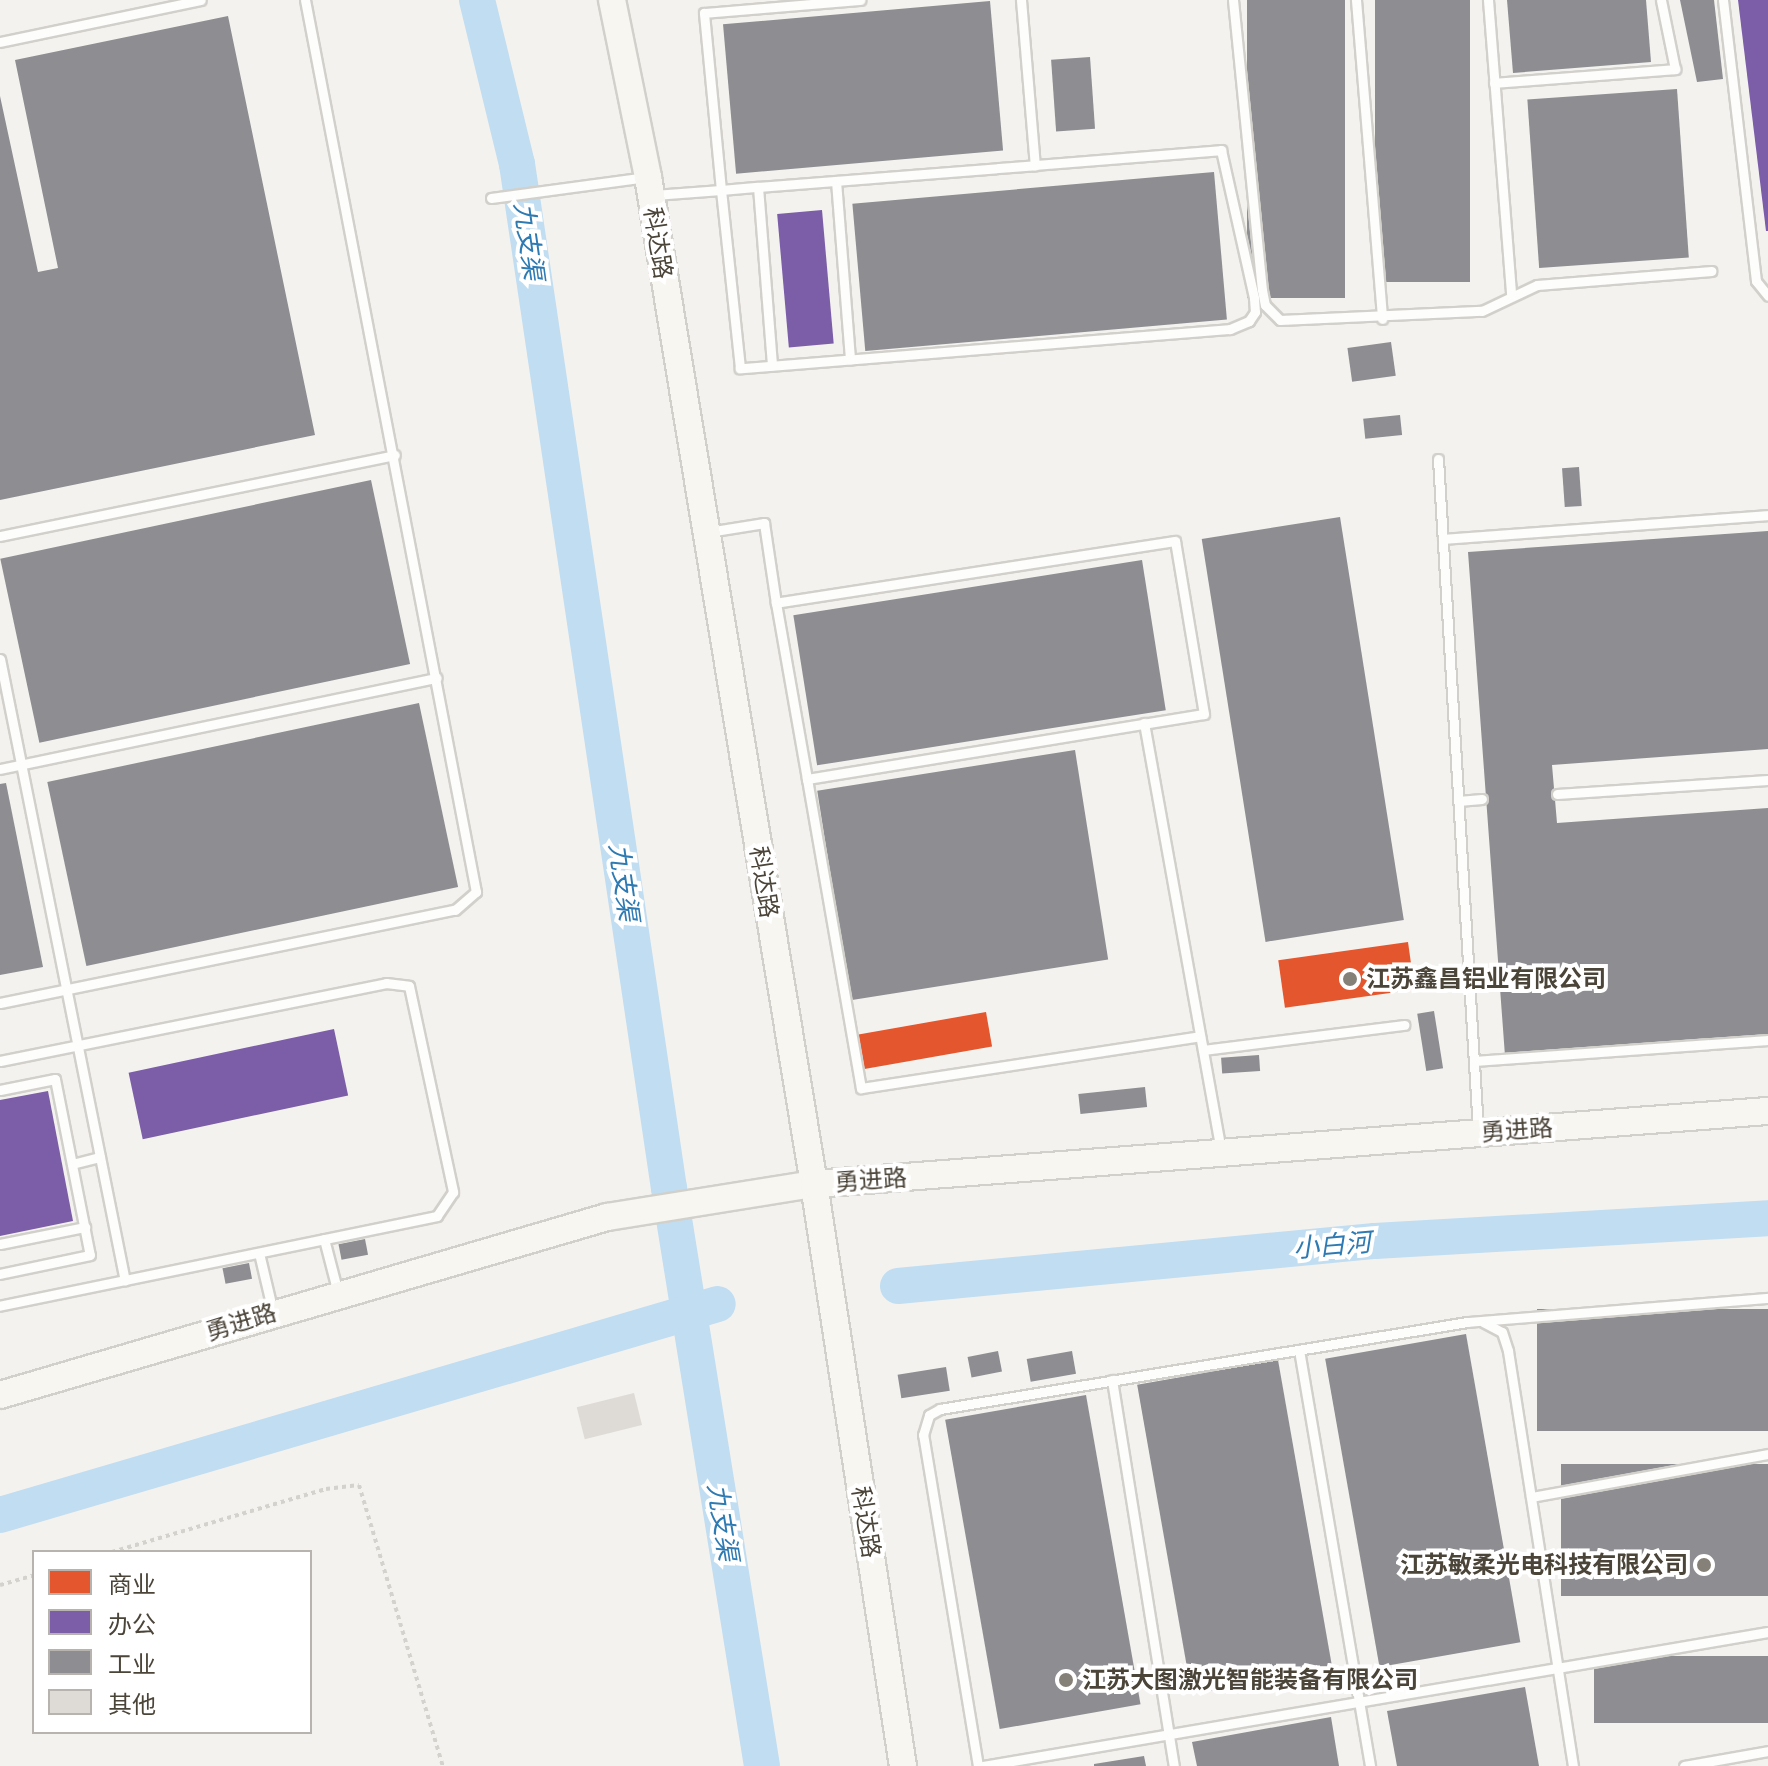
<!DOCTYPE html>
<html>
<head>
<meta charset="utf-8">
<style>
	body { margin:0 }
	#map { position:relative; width:1768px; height:1766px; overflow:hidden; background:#f4f2ee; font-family:"Public Sans","Noto Sans SC",sans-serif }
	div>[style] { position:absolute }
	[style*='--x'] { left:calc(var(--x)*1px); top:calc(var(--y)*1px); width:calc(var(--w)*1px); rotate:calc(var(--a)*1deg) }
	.shops>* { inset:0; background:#e4572e; transform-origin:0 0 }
	.offices>* { inset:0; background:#7b5ea7; transform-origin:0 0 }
	.industry>* { inset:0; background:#8d8d92; transform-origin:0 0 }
	.river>* { height:36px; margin:-18px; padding:0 18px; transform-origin:18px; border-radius:18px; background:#c0ddf1 }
	.building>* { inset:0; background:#dedbd6; transform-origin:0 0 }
	.path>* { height:4px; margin-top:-2px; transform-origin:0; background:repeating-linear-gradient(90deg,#d3d2cc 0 4px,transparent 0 8px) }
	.roads { filter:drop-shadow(2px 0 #d2d0cb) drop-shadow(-2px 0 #d2d0cb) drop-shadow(0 2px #d2d0cb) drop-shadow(0 -2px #d2d0cb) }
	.lane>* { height:9px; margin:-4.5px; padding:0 4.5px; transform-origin:4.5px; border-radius:4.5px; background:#fdfdfc }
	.secondary>* { height:26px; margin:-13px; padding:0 13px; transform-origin:13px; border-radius:13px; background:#f7f6f1 }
	.dots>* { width:22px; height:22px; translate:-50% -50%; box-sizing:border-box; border:4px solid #fff; border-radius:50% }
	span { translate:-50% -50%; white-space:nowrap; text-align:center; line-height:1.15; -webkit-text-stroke:8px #fff; paint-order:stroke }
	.street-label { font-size:24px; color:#4b4439 }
	.poi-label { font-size:24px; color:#4b4439; font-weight:700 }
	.left { translate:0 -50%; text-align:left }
	.right { translate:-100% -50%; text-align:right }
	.water-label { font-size:26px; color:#2e7ab2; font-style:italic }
	.legend { position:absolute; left:32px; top:1550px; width:280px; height:184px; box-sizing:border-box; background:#fff; border:2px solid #b7b4b0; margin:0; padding:10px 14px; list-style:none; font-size:24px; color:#4b4439 }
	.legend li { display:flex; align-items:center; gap:16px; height:40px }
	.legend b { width:40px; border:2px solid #b7b4b0 }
</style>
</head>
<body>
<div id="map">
	<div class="shops">
		<i style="left:1408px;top:942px;width:48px;height:131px;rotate:82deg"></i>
		<i style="left:986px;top:1012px;width:35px;height:131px;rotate:80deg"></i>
	</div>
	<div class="offices">
		<i style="clip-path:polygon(1738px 0,1768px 0,1768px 231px,1766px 231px)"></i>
		<i style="left:822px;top:210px;width:134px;height:45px;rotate:85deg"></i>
		<i style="left:334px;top:1029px;width:68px;height:210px;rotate:78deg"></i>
		<i style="clip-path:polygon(48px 1091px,73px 1221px,0 1236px,0 1100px)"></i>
	</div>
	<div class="industry">
		<i style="left:1247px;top:0;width:98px;height:298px"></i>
		<i style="left:1375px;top:0;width:95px;height:282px"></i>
		<i style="clip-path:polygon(1507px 0,1646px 0,1651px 62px,1513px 73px)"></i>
		<i style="clip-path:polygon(1680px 0,1714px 0,1723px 79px,1697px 82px)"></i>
		<i style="left:990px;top:1px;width:150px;height:268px;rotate:85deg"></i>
		<i style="clip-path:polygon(228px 16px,315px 435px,0 500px,0 96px,38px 272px,58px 268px,15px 60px)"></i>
		<i style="left:1090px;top:57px;width:72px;height:39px;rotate:86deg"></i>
		<i style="left:1677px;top:89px;width:169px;height:150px;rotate:86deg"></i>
		<i style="left:1214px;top:172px;width:148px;height:363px;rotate:85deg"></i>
		<i style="left:1391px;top:342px;width:34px;height:44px;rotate:82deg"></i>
		<i style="left:1400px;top:415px;width:20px;height:37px;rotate:84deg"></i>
		<i style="left:1579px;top:467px;width:39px;height:17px;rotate:86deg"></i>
		<i style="left:371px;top:480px;width:188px;height:379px;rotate:78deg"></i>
		<i style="left:1340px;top:517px;width:408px;height:140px;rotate:81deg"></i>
		<i style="clip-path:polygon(1768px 531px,1768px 749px,1552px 765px,1557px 823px,1768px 808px,1768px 1037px,1505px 1056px,1468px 552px)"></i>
		<i style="left:1142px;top:560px;width:152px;height:353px;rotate:81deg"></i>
		<i style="left:419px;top:703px;width:188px;height:380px;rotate:78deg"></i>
		<i style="left:1075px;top:750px;width:212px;height:261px;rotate:81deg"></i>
		<i style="clip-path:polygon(6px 783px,43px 967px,0 975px,0 784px)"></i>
		<i style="left:1434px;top:1011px;width:58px;height:17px;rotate:81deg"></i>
		<i style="left:1259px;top:1055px;width:16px;height:38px;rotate:86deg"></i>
		<i style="left:1145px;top:1087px;width:20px;height:67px;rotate:84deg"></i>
		<i style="left:365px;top:1239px;width:16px;height:27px;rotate:79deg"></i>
		<i style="left:249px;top:1263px;width:16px;height:27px;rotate:79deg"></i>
		<i style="left:1768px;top:1309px;width:122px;height:231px;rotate:90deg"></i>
		<i style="left:1466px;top:1334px;width:313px;height:143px;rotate:80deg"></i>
		<i style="left:998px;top:1351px;width:21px;height:31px;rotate:79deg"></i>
		<i style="left:1072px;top:1351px;width:23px;height:46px;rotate:80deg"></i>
		<i style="left:1278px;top:1360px;width:314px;height:143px;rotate:80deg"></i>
		<i style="left:946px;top:1367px;width:24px;height:49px;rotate:81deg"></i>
		<i style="left:1086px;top:1395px;width:314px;height:143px;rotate:80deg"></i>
		<i style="left:1768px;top:1464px;width:132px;height:207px;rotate:90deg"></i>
		<i style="left:1768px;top:1656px;width:67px;height:174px;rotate:90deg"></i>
		<i style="clip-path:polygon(1525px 1687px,1539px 1766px,1397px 1766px,1387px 1711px)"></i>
		<i style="clip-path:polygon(1331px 1717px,1339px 1766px,1197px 1766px,1192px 1742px)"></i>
		<i style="clip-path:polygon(1144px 1756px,1146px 1766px,1094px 1766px,1094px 1764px)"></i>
	</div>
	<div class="river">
		<i style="--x:477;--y:0;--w:169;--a:76.3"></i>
		<i style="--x:517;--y:164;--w:1035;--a:81.56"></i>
		<i style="--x:669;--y:1188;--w:585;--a:80.86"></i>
		<i style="--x:898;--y:1286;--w:479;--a:-5.4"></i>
		<i style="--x:1375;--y:1241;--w:394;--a:-3.3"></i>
		<i style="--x:0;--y:1515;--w:748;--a:-16.38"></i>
	</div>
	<div class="building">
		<i style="left:634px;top:1393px;width:33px;height:59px;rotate:76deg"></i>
	</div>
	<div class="path">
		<i style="--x:112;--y:1552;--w:223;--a:-16.4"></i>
		<i style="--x:326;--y:1489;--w:33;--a:-7"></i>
		<i style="--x:359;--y:1485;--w:293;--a:73.4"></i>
		<i style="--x:0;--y:1585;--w:35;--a:-16"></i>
	</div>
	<div class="roads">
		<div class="lane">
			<i style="--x:1021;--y:0;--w:166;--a:85.2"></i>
			<i style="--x:1233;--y:0;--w:291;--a:84.3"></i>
			<i style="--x:1262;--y:290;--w:15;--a:79"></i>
			<i style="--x:1265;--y:305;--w:21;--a:45"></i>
			<i style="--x:1280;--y:320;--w:202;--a:-2.6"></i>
			<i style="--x:1482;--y:311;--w:61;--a:-25.3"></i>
			<i style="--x:1537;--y:285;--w:175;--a:-4.6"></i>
			<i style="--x:1356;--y:0;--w:320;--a:85.3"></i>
			<i style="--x:1488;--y:0;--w:295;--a:85.5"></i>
			<i style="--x:1723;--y:0;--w:283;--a:83.3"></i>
			<i style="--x:1756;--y:281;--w:19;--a:51"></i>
			<i style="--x:0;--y:42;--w:205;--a:-11.8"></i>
			<i style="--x:1494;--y:83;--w:182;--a:-4.4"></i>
			<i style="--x:1675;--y:69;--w:70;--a:-101.5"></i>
			<i style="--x:836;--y:181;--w:179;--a:85.5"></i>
			<i style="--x:758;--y:187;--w:179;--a:85.5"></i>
			<i style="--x:654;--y:195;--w:67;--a:-4.3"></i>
			<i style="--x:721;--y:190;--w:37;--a:-5"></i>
			<i style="--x:758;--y:187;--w:278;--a:-4.5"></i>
			<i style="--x:1035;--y:165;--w:187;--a:-4.6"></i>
			<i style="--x:1221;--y:150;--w:152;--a:77.4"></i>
			<i style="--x:1254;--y:298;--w:14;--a:86"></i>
			<i style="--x:1255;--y:312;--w:11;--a:124"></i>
			<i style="--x:1249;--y:321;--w:21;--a:157"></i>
			<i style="--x:1230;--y:329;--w:492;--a:175.4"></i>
			<i style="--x:740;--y:368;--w:179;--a:-96.1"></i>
			<i style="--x:721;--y:190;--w:178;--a:-95.5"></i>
			<i style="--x:704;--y:13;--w:157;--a:-4.8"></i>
			<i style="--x:491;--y:198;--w:157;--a:-7.7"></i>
			<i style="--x:1438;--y:459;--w:673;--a:86.59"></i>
			<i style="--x:708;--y:532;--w:57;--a:-9.1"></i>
			<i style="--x:764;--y:523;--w:81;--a:81.5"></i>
			<i style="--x:0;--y:536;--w:403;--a:-11.6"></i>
			<i style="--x:1443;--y:539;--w:326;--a:-4.2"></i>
			<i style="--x:0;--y:659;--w:634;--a:78.64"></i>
			<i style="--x:1144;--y:723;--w:433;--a:79.8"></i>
			<i style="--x:0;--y:769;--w:446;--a:-11.8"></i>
			<i style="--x:807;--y:779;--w:402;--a:-9.3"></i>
			<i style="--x:1204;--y:714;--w:175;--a:-99.5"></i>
			<i style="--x:1175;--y:541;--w:404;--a:171.2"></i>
			<i style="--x:776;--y:603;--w:179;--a:80"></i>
			<i style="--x:807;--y:779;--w:314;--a:80.1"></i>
			<i style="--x:861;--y:1088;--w:343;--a:-8.7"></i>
			<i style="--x:1557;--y:794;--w:211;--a:-3.8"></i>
			<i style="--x:1458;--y:801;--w:24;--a:-5"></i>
			<i style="--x:0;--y:1003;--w:464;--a:-11.6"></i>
			<i style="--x:455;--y:910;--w:28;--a:-41"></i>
			<i style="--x:476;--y:892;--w:908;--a:-100.85"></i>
			<i style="--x:1203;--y:1050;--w:203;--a:-7.1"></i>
			<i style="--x:0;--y:1061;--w:394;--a:-11.4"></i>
			<i style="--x:386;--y:983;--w:23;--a:7"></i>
			<i style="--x:409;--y:986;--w:211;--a:77.9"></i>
			<i style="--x:453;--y:1192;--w:29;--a:124"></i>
			<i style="--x:437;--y:1216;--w:446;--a:168.4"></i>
			<i style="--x:1474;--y:1061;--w:295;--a:-4.1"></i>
			<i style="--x:0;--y:1090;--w:56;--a:-11.3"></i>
			<i style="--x:55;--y:1079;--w:179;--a:78.8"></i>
			<i style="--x:90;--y:1255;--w:92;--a:168.1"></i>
			<i style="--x:72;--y:1164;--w:29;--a:-14"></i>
			<i style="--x:324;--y:1239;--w:56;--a:75.5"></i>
			<i style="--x:0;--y:1244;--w:87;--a:-11.3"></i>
			<i style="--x:259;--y:1253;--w:61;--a:76.7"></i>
			<i style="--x:1483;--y:1322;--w:21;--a:28"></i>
			<i style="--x:1502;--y:1332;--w:20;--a:72"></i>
			<i style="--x:1508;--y:1351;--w:420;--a:81.1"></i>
			<i style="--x:1299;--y:1350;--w:422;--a:80.3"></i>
			<i style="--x:1112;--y:1380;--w:391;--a:80.9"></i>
			<i style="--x:1531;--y:1497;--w:241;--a:-10.3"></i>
			<i style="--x:978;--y:1766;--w:336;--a:-99.4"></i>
			<i style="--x:923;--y:1435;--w:21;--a:-73"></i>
			<i style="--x:929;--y:1415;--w:13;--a:-29"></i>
			<i style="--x:940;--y:1409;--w:534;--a:-9.37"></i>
			<i style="--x:1467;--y:1322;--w:302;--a:-4.6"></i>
			<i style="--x:983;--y:1766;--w:796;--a:-9.69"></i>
			<i style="--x:1684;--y:1766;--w:85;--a:-10.1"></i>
		</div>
		<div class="secondary">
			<i style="--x:612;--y:0;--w:181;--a:78.5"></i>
			<i style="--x:648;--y:177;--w:1021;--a:80.64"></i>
			<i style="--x:814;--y:1184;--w:589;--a:81.31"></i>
			<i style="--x:0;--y:1395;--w:633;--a:-16.34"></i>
			<i style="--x:607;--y:1217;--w:210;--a:-9.1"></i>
			<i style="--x:814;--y:1184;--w:957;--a:-4.38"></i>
		</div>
	</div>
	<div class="dots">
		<i style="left:1350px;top:979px;background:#868178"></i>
		<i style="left:1704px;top:1565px;background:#868178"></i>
		<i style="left:1066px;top:1680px;background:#868178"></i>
	</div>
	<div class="street-label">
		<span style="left:658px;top:243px;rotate:81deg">科达路</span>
		<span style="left:764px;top:882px;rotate:81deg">科达路</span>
		<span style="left:1517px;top:1130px;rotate:-4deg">勇进路</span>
		<span style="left:871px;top:1180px;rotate:-4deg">勇进路</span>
		<span style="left:241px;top:1322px;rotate:-17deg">勇进路</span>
		<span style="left:866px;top:1522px;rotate:81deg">科达路</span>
	</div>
	<div class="poi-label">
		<span class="left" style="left:1366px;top:979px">江苏鑫昌铝业有限公司</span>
		<span class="right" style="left:1688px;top:1565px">江苏敏柔光电科技有限公司</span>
		<span class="left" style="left:1082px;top:1680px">江苏大图激光智能装备有限公司</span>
	</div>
	<div class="water-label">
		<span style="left:529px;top:241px;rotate:82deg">九支渠</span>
		<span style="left:624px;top:882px;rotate:82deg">九支渠</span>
		<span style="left:1332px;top:1245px;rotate:-5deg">小白河</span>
		<span style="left:723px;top:1522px;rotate:81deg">九支渠</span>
	</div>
	<ul class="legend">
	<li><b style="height:22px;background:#e4572e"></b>商业</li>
	<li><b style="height:22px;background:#7b5ea7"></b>办公</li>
	<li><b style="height:22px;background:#8d8d92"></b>工业</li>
	<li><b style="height:22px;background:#dedbd6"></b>其他</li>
	</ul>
</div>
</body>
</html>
